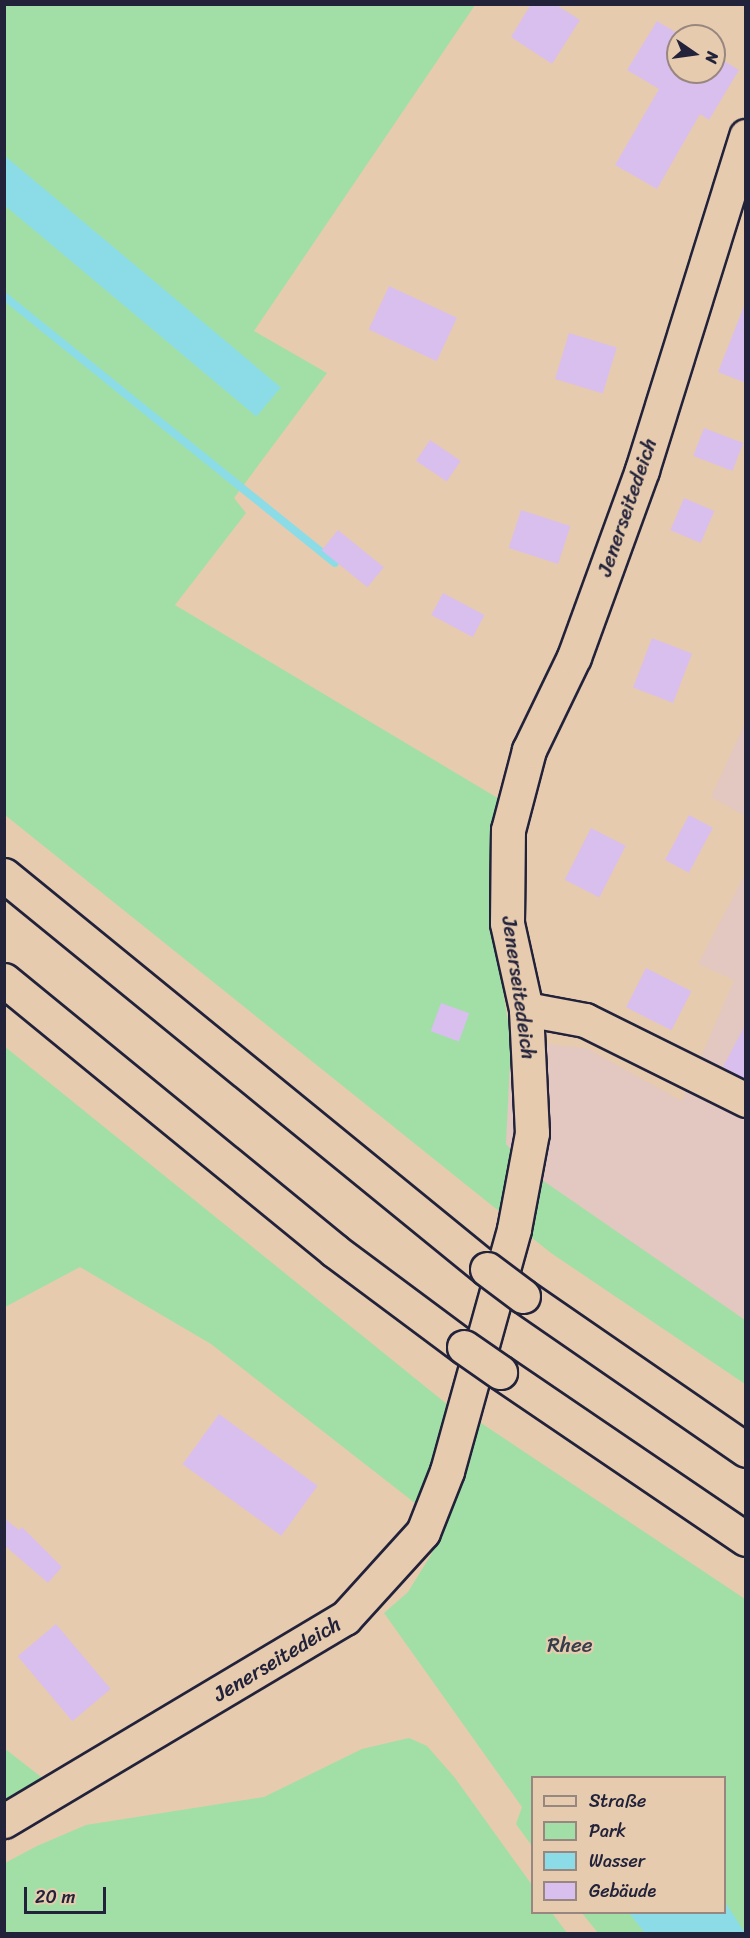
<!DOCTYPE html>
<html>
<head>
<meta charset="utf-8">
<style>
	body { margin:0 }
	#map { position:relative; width:750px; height:1938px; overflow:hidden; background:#e7cbae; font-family:Sriracha,sans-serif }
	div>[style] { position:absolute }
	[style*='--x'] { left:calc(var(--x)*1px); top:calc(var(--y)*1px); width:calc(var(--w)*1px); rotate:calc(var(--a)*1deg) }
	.built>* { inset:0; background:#e3c7c1 }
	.green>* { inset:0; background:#a1dfa7 }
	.water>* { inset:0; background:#8cdce7; transform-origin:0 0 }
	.stream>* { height:8px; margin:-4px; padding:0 4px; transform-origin:4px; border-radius:4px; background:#8cdce7 }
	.building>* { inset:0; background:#d9bfed; transform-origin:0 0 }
	.roads { filter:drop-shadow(2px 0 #22223b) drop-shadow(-2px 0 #22223b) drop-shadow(0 2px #22223b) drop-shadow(0 -2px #22223b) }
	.minor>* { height:33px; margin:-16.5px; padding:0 16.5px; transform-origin:16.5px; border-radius:16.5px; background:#e7cbae }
	.highway>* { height:33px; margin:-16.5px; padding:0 16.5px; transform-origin:16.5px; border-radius:16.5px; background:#e7cbae }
	.bridges { filter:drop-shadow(2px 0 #22223b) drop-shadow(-2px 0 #22223b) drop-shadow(0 2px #22223b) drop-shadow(0 -2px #22223b) }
	.highway-bridge>* { height:33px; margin:-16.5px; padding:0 16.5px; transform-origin:16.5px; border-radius:16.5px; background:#e7cbae }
	span { translate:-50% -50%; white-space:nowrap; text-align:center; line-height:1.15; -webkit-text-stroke:4.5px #e7cbae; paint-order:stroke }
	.street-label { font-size:21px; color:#22223b }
	.park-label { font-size:21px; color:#353e4b }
	.frame { position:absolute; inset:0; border:6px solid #22223b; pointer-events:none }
	.legend { position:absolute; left:531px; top:1776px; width:195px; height:138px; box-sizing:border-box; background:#e7cbae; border:2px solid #988780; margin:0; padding:8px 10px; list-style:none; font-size:18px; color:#22223b }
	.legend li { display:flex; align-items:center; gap:12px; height:30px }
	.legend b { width:30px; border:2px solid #988780 }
	.north { position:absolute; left:666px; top:24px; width:60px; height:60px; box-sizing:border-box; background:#e7cbae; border:2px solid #988780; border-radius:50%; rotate:103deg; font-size:16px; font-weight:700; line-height:24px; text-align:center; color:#22223b }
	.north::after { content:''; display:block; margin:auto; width:21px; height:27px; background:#22223b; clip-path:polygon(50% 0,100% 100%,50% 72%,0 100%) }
	.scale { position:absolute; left:24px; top:1887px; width:82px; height:27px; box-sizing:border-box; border:3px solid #22223b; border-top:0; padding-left:8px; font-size:18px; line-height:21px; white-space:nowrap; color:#22223b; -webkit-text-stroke:4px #e7cbae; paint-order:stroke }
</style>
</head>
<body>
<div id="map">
	<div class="built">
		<i style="clip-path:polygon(745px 723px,745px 816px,711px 797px)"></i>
		<i style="clip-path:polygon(745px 874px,745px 1320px,532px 1173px,506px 1144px,511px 1041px,586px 1048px,682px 1101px,734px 980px,698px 964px)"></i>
	</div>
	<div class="green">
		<i style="clip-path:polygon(4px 5px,475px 5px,254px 331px,327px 373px,234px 498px,246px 513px,175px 605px,501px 800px,491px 916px,511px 1041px,506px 1144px,532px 1173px,745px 1320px,745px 1384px,551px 1253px,5px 815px)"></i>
		<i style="clip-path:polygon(4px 1046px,448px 1405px,420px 1507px,211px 1344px,80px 1267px,5px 1307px)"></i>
		<i style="clip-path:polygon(478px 1421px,745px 1599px,745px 1933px,598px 1933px,582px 1913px,724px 1912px,724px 1778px,532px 1778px,532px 1846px,516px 1824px,522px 1807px,384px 1613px,408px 1592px,432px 1553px)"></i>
		<i style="clip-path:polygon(409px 1738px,427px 1746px,455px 1778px,532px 1885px,532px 1912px,552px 1913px,567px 1933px,5px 1933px,5px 1863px,37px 1846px,86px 1825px,264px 1797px,362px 1749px)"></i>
		<i style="clip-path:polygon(4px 1748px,45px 1780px,4px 1804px)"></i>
	</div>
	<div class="water">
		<i style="left:5px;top:156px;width:360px;height:38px;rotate:40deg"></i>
		<i style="clip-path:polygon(725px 1902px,745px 1933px,645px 1933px,629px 1913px,724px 1912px)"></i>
	</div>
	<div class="stream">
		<i style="--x:4;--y:296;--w:425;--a:38.9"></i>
	</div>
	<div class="building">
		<i style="clip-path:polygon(531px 4px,555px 4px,580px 20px,552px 64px,511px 37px)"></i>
		<i style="clip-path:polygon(657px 21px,682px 36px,678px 72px,714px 72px,714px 55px,739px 70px,709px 120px,700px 114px,657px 189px,615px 165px,659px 89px,627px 70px)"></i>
		<i style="left:389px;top:286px;width:75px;height:48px;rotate:25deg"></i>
		<i style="clip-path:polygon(744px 306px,746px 306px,746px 383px,718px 372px)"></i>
		<i style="left:569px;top:333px;width:50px;height:48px;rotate:17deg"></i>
		<i style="left:704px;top:428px;width:42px;height:30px;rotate:21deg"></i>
		<i style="left:430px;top:440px;width:37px;height:25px;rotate:34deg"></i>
		<i style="left:684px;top:498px;width:33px;height:35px;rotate:23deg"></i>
		<i style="left:521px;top:510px;width:52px;height:40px;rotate:18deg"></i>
		<i style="left:338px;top:530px;width:59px;height:26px;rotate:39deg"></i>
		<i style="left:443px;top:593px;width:47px;height:25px;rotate:28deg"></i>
		<i style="left:652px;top:638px;width:43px;height:53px;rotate:21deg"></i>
		<i style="left:689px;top:815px;width:27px;height:51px;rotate:28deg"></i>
		<i style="left:591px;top:828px;width:39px;height:58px;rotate:27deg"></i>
		<i style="left:646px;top:968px;width:51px;height:44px;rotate:27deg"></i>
		<i style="left:441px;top:1003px;width:30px;height:30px;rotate:20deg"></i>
		<i style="clip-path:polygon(746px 1024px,746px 1079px,723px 1067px)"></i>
		<i style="left:219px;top:1414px;width:122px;height:62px;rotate:36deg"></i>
		<i style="clip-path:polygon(4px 1518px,19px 1530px,22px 1527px,62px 1567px,48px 1583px,4px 1545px)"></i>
		<i style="left:56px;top:1624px;width:85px;height:50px;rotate:50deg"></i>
	</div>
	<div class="roads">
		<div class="minor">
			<i style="--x:526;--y:1009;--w:60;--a:10.6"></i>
			<i style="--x:585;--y:1020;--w:180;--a:26.4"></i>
			<i style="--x:4;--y:1821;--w:397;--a:-30.8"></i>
			<i style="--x:345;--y:1618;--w:116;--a:-47.8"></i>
			<i style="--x:423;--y:1532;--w:66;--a:-68.5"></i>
			<i style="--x:447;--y:1471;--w:251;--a:-74.5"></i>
			<i style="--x:514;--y:1229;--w:98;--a:-79.4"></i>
			<i style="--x:532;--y:1133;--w:124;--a:-92.8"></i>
			<i style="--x:526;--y:1009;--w:88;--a:-102.5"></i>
			<i style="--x:507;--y:923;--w:93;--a:-89.4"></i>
			<i style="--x:508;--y:830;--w:83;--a:-75.3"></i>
			<i style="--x:529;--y:750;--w:103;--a:-64.2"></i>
			<i style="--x:574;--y:657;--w:199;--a:-70"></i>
			<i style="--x:642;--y:470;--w:350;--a:-72.7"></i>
		</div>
		<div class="highway">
			<i style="--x:4;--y:875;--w:623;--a:39.21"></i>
			<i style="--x:4;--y:980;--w:428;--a:39.3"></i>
			<i style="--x:335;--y:1251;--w:161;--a:36.7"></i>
			<i style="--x:523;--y:1296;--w:271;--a:34.6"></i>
			<i style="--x:500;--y:1372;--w:297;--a:34.2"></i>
		</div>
	</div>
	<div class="bridges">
		<div class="highway-bridge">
			<i style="--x:487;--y:1269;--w:45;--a:36.9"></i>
			<i style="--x:464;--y:1347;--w:44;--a:34.8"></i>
		</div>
	</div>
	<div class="street-label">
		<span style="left:627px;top:507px;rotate:-71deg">Jenerseitedeich</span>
		<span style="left:519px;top:988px;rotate:82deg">Jenerseitedeich</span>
		<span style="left:277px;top:1659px;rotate:-31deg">Jenerseitedeich</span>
	</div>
	<div class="park-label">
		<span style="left:570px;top:1645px">Rhee</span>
	</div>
	<div class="frame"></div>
	<ul class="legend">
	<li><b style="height:8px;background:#e7cbae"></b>Straße</li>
	<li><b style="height:16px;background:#a1dfa7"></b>Park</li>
	<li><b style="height:16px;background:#8cdce7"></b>Wasser</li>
	<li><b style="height:16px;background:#d9bfed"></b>Gebäude</li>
	</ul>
	<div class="north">N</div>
	<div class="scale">20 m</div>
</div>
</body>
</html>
